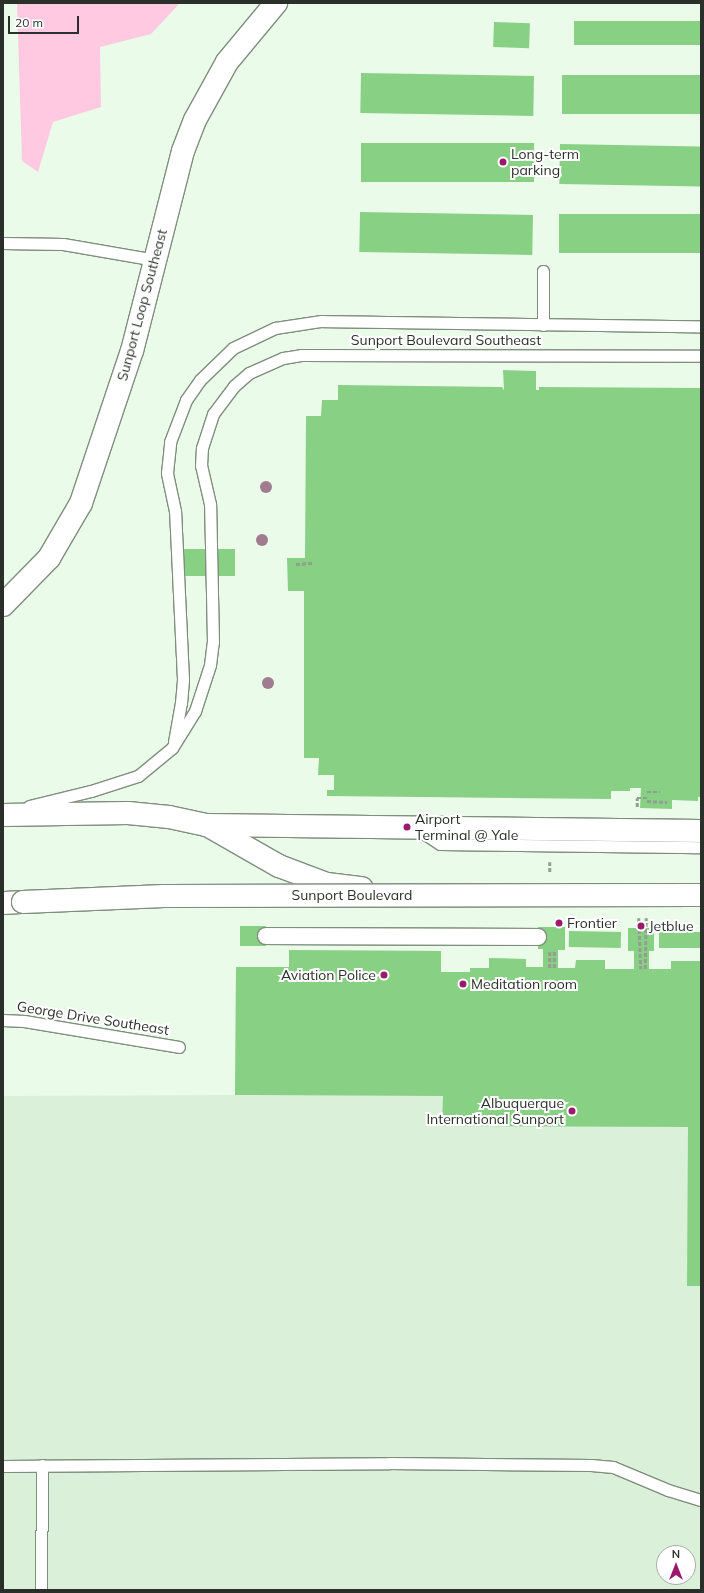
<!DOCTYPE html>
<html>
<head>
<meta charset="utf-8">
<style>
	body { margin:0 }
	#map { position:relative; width:704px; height:1593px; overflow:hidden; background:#eafbe9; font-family:Mulish,sans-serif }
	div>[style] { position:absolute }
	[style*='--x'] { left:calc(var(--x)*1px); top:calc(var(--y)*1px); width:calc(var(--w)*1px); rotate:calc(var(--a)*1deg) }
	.built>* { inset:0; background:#daf0d8 }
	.green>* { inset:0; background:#ffc9e2 }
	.building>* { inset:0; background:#88d184; transform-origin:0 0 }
	.path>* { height:2.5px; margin-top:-1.25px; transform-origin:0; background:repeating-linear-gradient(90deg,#929e91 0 4px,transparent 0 6px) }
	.roads { filter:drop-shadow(1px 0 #7f8e7d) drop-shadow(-1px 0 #7f8e7d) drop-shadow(0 1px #7f8e7d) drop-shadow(0 -1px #7f8e7d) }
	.service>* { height:11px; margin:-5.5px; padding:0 5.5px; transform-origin:5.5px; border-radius:5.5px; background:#fff }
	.pedestrian>* { height:16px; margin:-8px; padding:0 8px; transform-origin:8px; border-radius:8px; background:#fff }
	.secondary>* { height:22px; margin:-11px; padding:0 11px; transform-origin:11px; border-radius:11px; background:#fff }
	.primary>* { height:22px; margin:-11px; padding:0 11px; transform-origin:11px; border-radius:11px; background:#fff }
	.bridges { filter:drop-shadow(1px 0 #7f8e7d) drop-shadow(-1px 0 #7f8e7d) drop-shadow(0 1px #7f8e7d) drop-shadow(0 -1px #7f8e7d) }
	.secondary-bridge>* { height:22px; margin:-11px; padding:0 11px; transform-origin:11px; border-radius:11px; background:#fff }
	.trees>* { width:12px; height:12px; margin:-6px; border-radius:50%; background:#a17b8f }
	.dots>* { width:11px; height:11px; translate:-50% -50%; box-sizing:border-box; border:2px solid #fff; border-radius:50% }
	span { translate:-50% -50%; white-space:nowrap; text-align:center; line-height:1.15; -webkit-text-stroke:4px #fff; paint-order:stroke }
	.poi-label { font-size:14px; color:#2a3029 }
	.left { translate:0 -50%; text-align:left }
	.right { translate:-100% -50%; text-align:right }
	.street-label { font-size:14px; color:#2a3029 }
	.frame { position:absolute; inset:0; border:4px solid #2a3029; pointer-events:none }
	.north { position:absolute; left:656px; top:1545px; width:40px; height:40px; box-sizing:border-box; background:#fff; border:1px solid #aaaca9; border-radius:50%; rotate:0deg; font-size:11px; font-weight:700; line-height:16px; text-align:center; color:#2a3029 }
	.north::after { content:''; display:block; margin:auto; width:14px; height:18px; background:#9d196b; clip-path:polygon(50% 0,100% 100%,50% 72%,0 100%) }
	.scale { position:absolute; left:8px; top:16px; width:71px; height:18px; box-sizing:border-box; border:2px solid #2a3029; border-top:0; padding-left:5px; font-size:12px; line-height:14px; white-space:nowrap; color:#2a3029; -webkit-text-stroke:3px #fff; paint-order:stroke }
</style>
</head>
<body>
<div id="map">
	<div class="built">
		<i style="clip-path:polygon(evenodd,538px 927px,565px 927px,565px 950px,558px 950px,558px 968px,575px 968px,576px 960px,605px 960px,605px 969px,634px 969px,634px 951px,628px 951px,628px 928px,654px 928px,654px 951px,649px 951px,649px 969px,671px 969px,671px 961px,701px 961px,701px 1590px,3px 1590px,3px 1096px,235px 1095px,236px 967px,289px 967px,289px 950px,441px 951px,441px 972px,470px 972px,489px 968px,489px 958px,526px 959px,526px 967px,543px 967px,543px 949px,538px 949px,538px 927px,664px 1553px,688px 1553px,688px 1577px,664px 1577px,664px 1553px)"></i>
	</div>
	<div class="green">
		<i style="clip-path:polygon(17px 3px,180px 3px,151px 34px,100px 47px,101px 107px,53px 122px,38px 172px,22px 161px)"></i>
	</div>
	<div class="building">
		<i style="left:574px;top:21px;width:127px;height:24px"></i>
		<i style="left:494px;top:22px;width:36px;height:25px;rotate:2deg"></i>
		<i style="left:361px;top:73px;width:173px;height:40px;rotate:1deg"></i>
		<i style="left:562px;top:75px;width:139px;height:39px"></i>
		<i style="left:361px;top:143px;width:173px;height:39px"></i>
		<i style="left:560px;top:144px;width:141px;height:40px;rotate:1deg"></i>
		<i style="left:360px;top:212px;width:173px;height:40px;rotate:1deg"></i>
		<i style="left:559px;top:214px;width:142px;height:39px"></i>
		<i style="clip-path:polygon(503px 370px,536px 371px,536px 390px,539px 390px,539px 387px,701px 388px,701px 797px,698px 797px,698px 801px,672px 800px,672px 809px,640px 808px,641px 788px,630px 788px,630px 791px,611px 791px,611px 799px,327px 796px,327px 790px,334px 790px,334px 775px,318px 775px,319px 758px,304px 758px,304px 591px,288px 591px,287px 558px,305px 558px,306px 416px,321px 416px,322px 400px,338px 400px,338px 385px,502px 387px,504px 390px)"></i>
		<i style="left:177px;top:549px;width:58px;height:27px"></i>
		<i style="left:240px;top:926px;width:26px;height:20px"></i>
		<i style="clip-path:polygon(538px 927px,565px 927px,565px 950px,558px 950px,558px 968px,575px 968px,576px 960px,605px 960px,605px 969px,634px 969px,634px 951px,628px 951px,628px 928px,654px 928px,654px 951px,649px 951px,649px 969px,671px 969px,671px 961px,701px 961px,701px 1286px,687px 1286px,688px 1127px,442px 1126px,443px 1096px,235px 1095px,236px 967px,289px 967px,289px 950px,441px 951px,441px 972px,470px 972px,470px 968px,489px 968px,489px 958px,526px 959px,526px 967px,543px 967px,543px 949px,538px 949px)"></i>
		<i style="left:569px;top:931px;width:52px;height:16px;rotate:1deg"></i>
		<i style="left:659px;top:932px;width:42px;height:16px"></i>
	</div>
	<div class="path">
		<i style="--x:296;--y:564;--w:16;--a:-4"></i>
		<i style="--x:647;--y:792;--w:13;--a:0"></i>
		<i style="--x:647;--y:801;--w:20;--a:3"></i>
		<i style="--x:637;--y:807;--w:9;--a:-90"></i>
		<i style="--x:637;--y:798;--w:10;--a:0"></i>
		<i style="--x:550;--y:862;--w:11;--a:90"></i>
		<i style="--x:639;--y:918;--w:51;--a:87.8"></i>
		<i style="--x:550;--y:952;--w:16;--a:90"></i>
		<i style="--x:554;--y:968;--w:18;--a:-90"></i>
		<i style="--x:645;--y:969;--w:51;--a:-88.9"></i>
	</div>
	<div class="roads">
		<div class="service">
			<i style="--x:3;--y:243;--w:60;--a:1"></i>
			<i style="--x:63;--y:244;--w:94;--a:9.8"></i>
			<i style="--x:543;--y:271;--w:54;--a:90"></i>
			<i style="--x:174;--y:742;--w:40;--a:-80"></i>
			<i style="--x:181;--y:703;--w:24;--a:-85"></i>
			<i style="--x:183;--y:679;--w:168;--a:-92.7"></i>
			<i style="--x:175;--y:511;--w:39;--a:-102"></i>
			<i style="--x:167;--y:473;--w:31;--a:-84"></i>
			<i style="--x:170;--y:442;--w:45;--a:-69.1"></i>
			<i style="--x:186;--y:400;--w:24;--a:-55"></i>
			<i style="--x:200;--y:380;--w:46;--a:-44.1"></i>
			<i style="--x:233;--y:348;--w:47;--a:-25.5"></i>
			<i style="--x:275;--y:328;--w:47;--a:-8.7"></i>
			<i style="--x:321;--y:321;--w:380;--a:0.8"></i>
			<i style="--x:29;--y:806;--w:64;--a:-13.6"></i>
			<i style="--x:91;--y:791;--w:49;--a:-17.7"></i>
			<i style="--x:138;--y:776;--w:44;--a:-39.5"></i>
			<i style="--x:172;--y:748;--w:44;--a:-58.1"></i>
			<i style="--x:195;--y:711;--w:48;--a:-71.9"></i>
			<i style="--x:210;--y:665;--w:23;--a:-83"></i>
			<i style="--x:213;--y:642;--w:138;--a:-91.2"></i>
			<i style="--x:210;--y:504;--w:39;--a:-103"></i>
			<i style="--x:201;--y:466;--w:18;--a:-87"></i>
			<i style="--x:202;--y:448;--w:36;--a:-72"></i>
			<i style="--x:213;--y:414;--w:35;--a:-53"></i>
			<i style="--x:234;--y:386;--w:20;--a:-41"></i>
			<i style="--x:249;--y:373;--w:37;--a:-24"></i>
			<i style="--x:283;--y:358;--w:18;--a:-9"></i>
			<i style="--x:301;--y:355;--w:400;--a:0.1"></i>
			<i style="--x:420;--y:831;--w:24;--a:33"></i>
			<i style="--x:440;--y:844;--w:261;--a:0.7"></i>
			<i style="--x:3;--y:1020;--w:21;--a:3"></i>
			<i style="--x:24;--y:1021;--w:157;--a:9.5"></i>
			<i style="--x:3;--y:1466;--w:386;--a:-0.4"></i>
			<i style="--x:389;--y:1463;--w:202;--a:0.6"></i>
			<i style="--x:591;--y:1465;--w:22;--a:5"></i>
			<i style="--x:613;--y:1467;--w:60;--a:22.7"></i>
			<i style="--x:668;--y:1490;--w:34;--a:17"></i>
			<i style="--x:41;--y:1590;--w:125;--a:-89.5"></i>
		</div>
		<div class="pedestrian">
			<i style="--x:266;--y:936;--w:272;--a:0.2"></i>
		</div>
		<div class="secondary">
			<i style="--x:3;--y:903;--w:20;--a:-3"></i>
		</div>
		<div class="primary">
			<i style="--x:3;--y:605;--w:66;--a:-45.6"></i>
			<i style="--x:49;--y:558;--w:64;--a:-59.8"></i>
			<i style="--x:81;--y:503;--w:160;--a:-71.5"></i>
			<i style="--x:132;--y:351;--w:206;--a:-75.7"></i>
			<i style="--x:183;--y:151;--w:33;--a:-69"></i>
			<i style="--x:195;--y:120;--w:66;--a:-61.1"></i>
			<i style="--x:227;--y:62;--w:77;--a:-50.3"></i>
			<i style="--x:3;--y:815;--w:125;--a:-0.9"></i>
			<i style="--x:128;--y:813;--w:41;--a:5.6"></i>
			<i style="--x:169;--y:817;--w:38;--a:12"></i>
			<i style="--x:206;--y:825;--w:495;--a:0.7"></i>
			<i style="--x:207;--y:825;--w:83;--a:29.7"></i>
			<i style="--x:279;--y:866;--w:51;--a:20.6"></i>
			<i style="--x:327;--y:884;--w:35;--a:7"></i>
		</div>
	</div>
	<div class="bridges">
		<div class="secondary-bridge">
			<i style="--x:23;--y:902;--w:141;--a:-2.4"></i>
			<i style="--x:164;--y:896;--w:537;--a:-0.11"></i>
		</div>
	</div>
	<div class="trees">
		<i style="left:266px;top:487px"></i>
		<i style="left:262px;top:540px"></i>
		<i style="left:268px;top:683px"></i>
	</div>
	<div class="dots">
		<i style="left:503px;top:162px;background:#9d196b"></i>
		<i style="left:407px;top:827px;background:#9d196b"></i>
		<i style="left:559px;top:923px;background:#9d196b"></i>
		<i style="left:641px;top:926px;background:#9d196b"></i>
		<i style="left:384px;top:975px;background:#9d196b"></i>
		<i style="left:463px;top:984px;background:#9d196b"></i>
		<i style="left:572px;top:1111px;background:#9d196b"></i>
	</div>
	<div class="poi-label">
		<span class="left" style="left:511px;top:162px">Long-term<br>parking</span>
		<span class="left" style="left:415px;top:827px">Airport<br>Terminal @ Yale</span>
		<span class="left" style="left:567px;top:923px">Frontier</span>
		<span class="left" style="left:649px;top:926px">Jetblue</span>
		<span class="right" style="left:376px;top:975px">Aviation Police</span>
		<span class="left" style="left:471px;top:984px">Meditation room</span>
		<span class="right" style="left:564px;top:1111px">Albuquerque<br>International Sunport</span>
	</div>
	<div class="street-label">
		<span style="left:142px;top:305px;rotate:-75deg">Sunport Loop Southeast</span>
		<span style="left:446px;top:340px">Sunport Boulevard Southeast</span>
		<span style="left:352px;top:895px">Sunport Boulevard</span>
		<span style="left:93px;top:1018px;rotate:9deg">George Drive Southeast</span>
	</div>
	<div class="frame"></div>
	<div class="north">N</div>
	<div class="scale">20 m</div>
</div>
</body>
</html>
